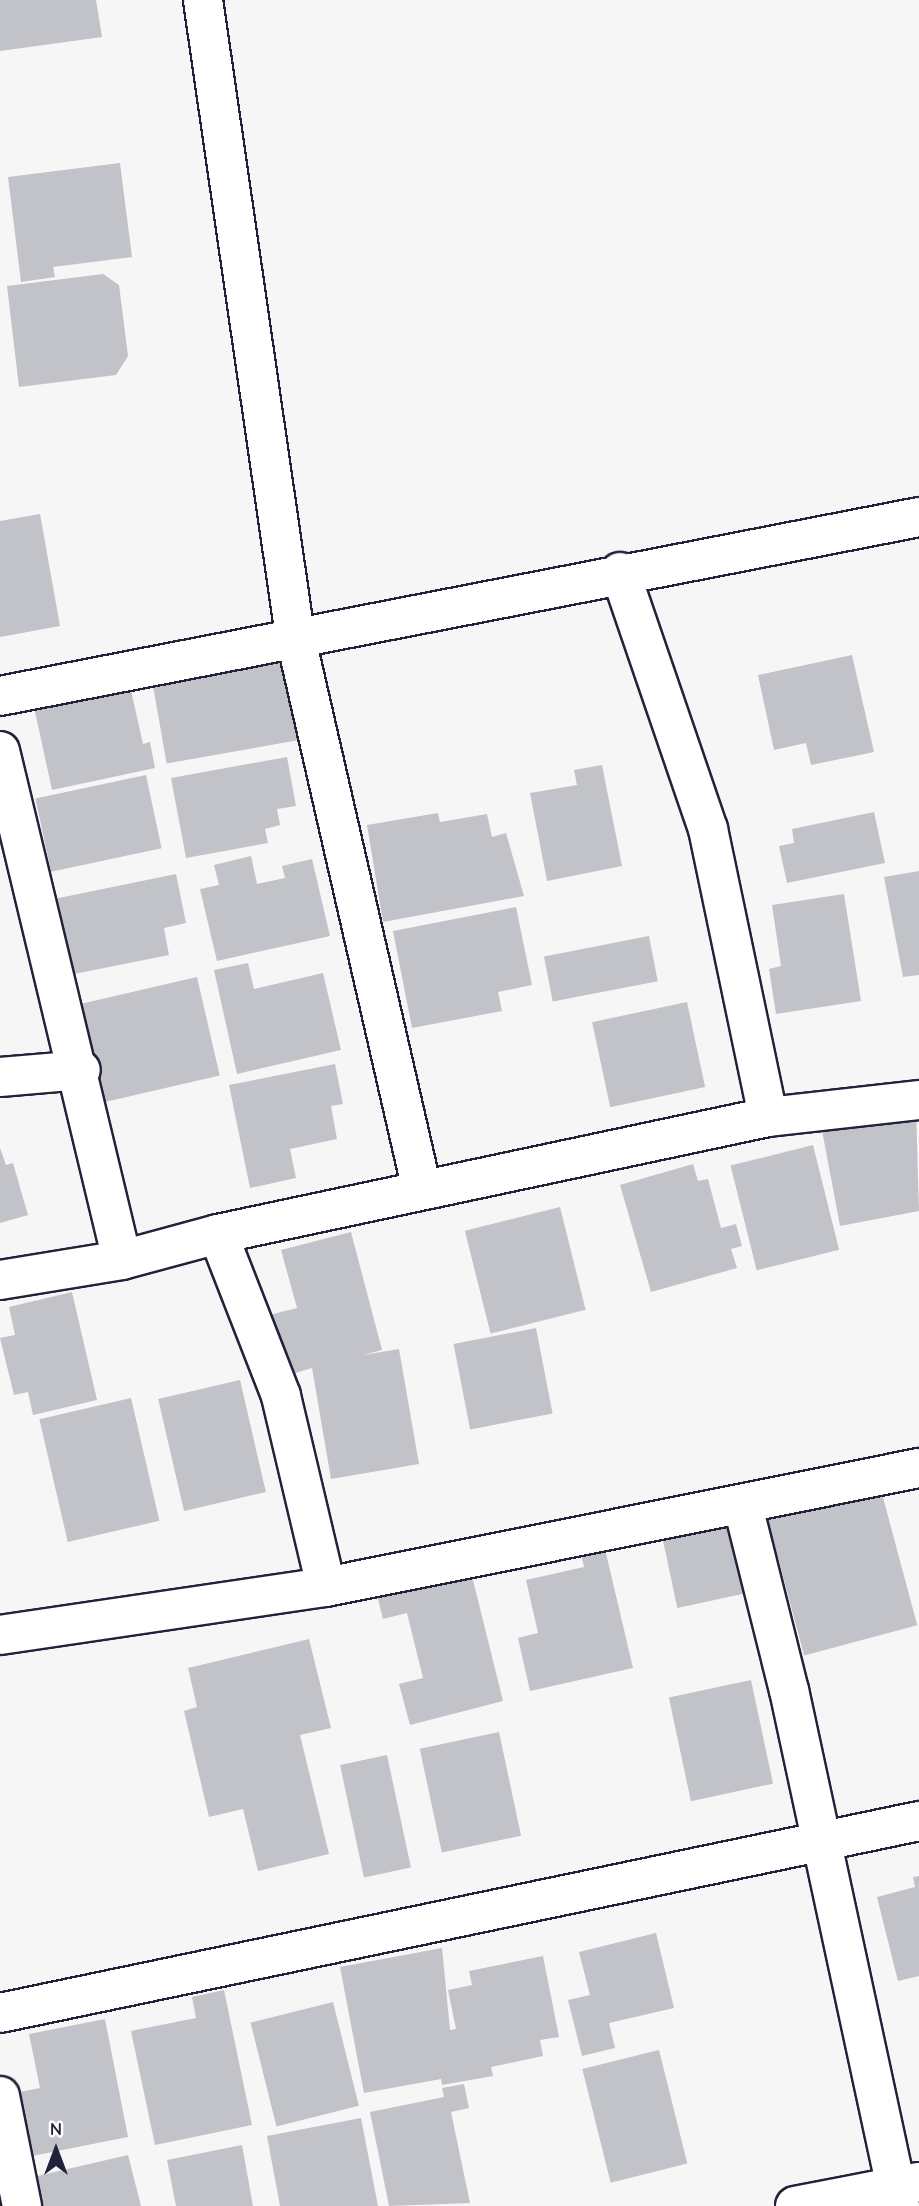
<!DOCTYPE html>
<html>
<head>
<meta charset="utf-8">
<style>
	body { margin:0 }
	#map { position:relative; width:919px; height:2206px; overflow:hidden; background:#f6f6f7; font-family:"Comic Neue",sans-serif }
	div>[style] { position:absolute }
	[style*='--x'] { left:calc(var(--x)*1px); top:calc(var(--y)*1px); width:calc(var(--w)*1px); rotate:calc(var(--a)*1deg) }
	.building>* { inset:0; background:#c2c2c9; transform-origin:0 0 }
	.roads { filter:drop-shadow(2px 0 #22223b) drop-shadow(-2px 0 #22223b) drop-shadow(0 2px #22223b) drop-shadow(0 -2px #22223b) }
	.minor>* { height:38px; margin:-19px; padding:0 19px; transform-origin:19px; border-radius:19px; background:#fff }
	span { translate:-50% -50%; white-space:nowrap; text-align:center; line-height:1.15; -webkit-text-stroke:6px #fff; paint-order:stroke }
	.north { position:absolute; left:21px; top:2115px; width:70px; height:70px; -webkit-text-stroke:5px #fff; paint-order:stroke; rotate:0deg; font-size:19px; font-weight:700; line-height:28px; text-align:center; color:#22223b }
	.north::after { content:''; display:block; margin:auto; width:24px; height:32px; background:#22223b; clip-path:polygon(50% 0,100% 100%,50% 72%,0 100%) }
</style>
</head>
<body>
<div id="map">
	<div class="building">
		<i style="clip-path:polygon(0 0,96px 0,102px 37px,0 51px)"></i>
		<i style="clip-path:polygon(120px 163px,132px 257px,53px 267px,55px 277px,21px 282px,8px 177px)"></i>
		<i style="clip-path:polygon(103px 274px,119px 285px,128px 356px,116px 375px,19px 387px,7px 286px)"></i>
		<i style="clip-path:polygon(40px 514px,60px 626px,0 637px,0 521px)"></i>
		<i style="left:291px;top:645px;width:95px;height:143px;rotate:80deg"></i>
		<i style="clip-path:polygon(852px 655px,874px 752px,811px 765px,806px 743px,774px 750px,758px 675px)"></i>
		<i style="clip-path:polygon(128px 677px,143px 744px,150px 742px,155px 768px,52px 790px,32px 698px)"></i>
		<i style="clip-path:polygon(287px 757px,296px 806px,277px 809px,280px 825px,265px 829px,268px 843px,186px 858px,171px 778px)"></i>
		<i style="clip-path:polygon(602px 765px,622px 866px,547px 881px,530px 793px,577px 785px,574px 770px)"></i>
		<i style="left:146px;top:775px;width:75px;height:113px;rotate:78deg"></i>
		<i style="clip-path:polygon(874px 812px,885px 863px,787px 883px,779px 846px,794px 843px,792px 829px)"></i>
		<i style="clip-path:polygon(438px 813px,440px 822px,487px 814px,492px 837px,506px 833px,524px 896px,383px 922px,367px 825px)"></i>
		<i style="clip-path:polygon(251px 856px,257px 884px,285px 878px,282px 866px,312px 859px,330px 936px,217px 961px,200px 889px,219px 885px,214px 865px)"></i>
		<i style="clip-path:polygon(919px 871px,919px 975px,903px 977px,884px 877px)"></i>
		<i style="clip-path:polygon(176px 874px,186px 923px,164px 928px,169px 955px,69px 975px,54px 899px)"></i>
		<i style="clip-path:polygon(844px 894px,861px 1001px,776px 1014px,769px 969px,781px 966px,772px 905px)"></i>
		<i style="clip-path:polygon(516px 907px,532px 985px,498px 992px,502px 1011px,412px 1028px,393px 931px)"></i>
		<i style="left:649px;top:936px;width:46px;height:107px;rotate:79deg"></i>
		<i style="clip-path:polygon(248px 963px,254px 989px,323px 973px,341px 1050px,237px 1074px,214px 970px)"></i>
		<i style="left:197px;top:977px;width:101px;height:121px;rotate:77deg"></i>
		<i style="left:687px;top:1002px;width:87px;height:97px;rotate:78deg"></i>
		<i style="clip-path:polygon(335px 1064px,343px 1104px,331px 1106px,337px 1139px,290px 1149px,296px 1178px,250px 1188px,229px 1085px)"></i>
		<i style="clip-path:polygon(916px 1107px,919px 1211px,840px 1226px,821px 1125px)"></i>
		<i style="left:813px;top:1145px;width:108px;height:85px;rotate:76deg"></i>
		<i style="clip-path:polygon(0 1148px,6px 1165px,13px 1163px,28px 1215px,0 1223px)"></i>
		<i style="clip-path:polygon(693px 1164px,698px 1181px,708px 1179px,721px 1228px,736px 1224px,742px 1246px,731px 1249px,737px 1268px,651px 1292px,620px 1185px)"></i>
		<i style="left:560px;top:1207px;width:106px;height:98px;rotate:76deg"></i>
		<i style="clip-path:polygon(351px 1232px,382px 1350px,363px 1355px,399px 1349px,419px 1464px,331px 1479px,312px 1368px,285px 1376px,269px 1315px,297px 1308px,281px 1250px)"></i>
		<i style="clip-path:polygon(72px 1292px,97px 1400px,33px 1415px,28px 1392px,14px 1395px,0 1338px,15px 1335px,9px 1307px)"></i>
		<i style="left:536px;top:1328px;width:87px;height:84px;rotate:79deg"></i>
		<i style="left:240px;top:1380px;width:115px;height:84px;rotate:77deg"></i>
		<i style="left:131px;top:1398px;width:126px;height:94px;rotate:77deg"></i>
		<i style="left:881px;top:1490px;width:140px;height:117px;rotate:75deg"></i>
		<i style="left:730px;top:1519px;width:76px;height:70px;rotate:78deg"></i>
		<i style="clip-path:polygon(605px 1549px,633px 1668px,530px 1691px,518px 1638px,538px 1633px,526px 1580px,584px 1567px,581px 1554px)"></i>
		<i style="clip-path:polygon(471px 1572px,503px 1701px,410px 1725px,399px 1684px,423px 1678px,407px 1613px,383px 1619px,377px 1595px)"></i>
		<i style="clip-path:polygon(309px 1639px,331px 1728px,300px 1735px,329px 1854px,258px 1871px,243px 1809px,209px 1817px,184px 1711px,197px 1707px,188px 1668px)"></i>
		<i style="left:751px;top:1680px;width:106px;height:84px;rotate:78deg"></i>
		<i style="left:499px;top:1732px;width:106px;height:81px;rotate:78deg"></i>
		<i style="left:387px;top:1755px;width:115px;height:48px;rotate:78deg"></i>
		<i style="clip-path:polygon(919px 1876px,919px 1976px,898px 1981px,877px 1897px,915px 1887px,913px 1877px)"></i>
		<i style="clip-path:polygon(656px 1933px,674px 2008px,609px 2023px,615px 2048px,582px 2056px,568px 2000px,590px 1995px,579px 1952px)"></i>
		<i style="clip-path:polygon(442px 1948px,450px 2030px,456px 2029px,448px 1990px,472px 1985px,469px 1971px,543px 1956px,559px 2037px,540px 2040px,543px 2056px,491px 2067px,493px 2076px,442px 2085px,441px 2079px,364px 2093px,340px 1967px)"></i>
		<i style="clip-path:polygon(224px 1990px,252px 2125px,155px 2145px,131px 2031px,196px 2018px,192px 1997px)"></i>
		<i style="left:333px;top:2002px;width:107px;height:85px;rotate:76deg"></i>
		<i style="clip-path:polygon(105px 2019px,128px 2137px,27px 2157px,14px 2093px,40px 2088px,29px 2034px)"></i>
		<i style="left:659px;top:2050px;width:117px;height:79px;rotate:76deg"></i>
		<i style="clip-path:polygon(464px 2084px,469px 2108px,451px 2112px,470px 2203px,389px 2206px,370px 2112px,444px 2097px,442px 2088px)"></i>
		<i style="clip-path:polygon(361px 2118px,378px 2206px,280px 2206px,267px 2136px)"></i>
		<i style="clip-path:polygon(242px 2145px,253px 2206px,176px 2206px,167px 2160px)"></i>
		<i style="clip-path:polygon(128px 2155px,141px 2206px,40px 2206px,33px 2177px)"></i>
	</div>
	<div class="roads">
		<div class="minor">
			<i style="--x:203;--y:0;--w:642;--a:81.76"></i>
			<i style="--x:295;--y:635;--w:569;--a:77.11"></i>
			<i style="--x:620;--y:572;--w:272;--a:71.1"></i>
			<i style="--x:708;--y:829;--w:294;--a:78.2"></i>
			<i style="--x:0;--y:696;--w:936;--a:-11.02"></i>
			<i style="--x:0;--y:751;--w:523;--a:76.52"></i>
			<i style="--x:0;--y:1077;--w:81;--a:-4.9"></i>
			<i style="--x:218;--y:1234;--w:174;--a:68.7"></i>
			<i style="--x:281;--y:1396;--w:196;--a:76.7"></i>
			<i style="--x:0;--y:1280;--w:124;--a:-9.3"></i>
			<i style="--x:122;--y:1260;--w:99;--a:-15.2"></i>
			<i style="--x:218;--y:1234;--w:562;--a:-12.01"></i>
			<i style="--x:768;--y:1117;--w:152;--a:-6.4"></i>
			<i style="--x:743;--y:1506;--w:190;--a:76"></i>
			<i style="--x:789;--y:1690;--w:528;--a:77.86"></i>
			<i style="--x:0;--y:1635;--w:330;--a:-8.4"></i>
			<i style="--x:326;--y:1587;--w:605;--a:-11.35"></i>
			<i style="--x:0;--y:2013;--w:939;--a:-11.8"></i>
			<i style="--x:0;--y:2096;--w:112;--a:78.7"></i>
			<i style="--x:795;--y:2206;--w:126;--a:-11"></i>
		</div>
	</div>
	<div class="north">N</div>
</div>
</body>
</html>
